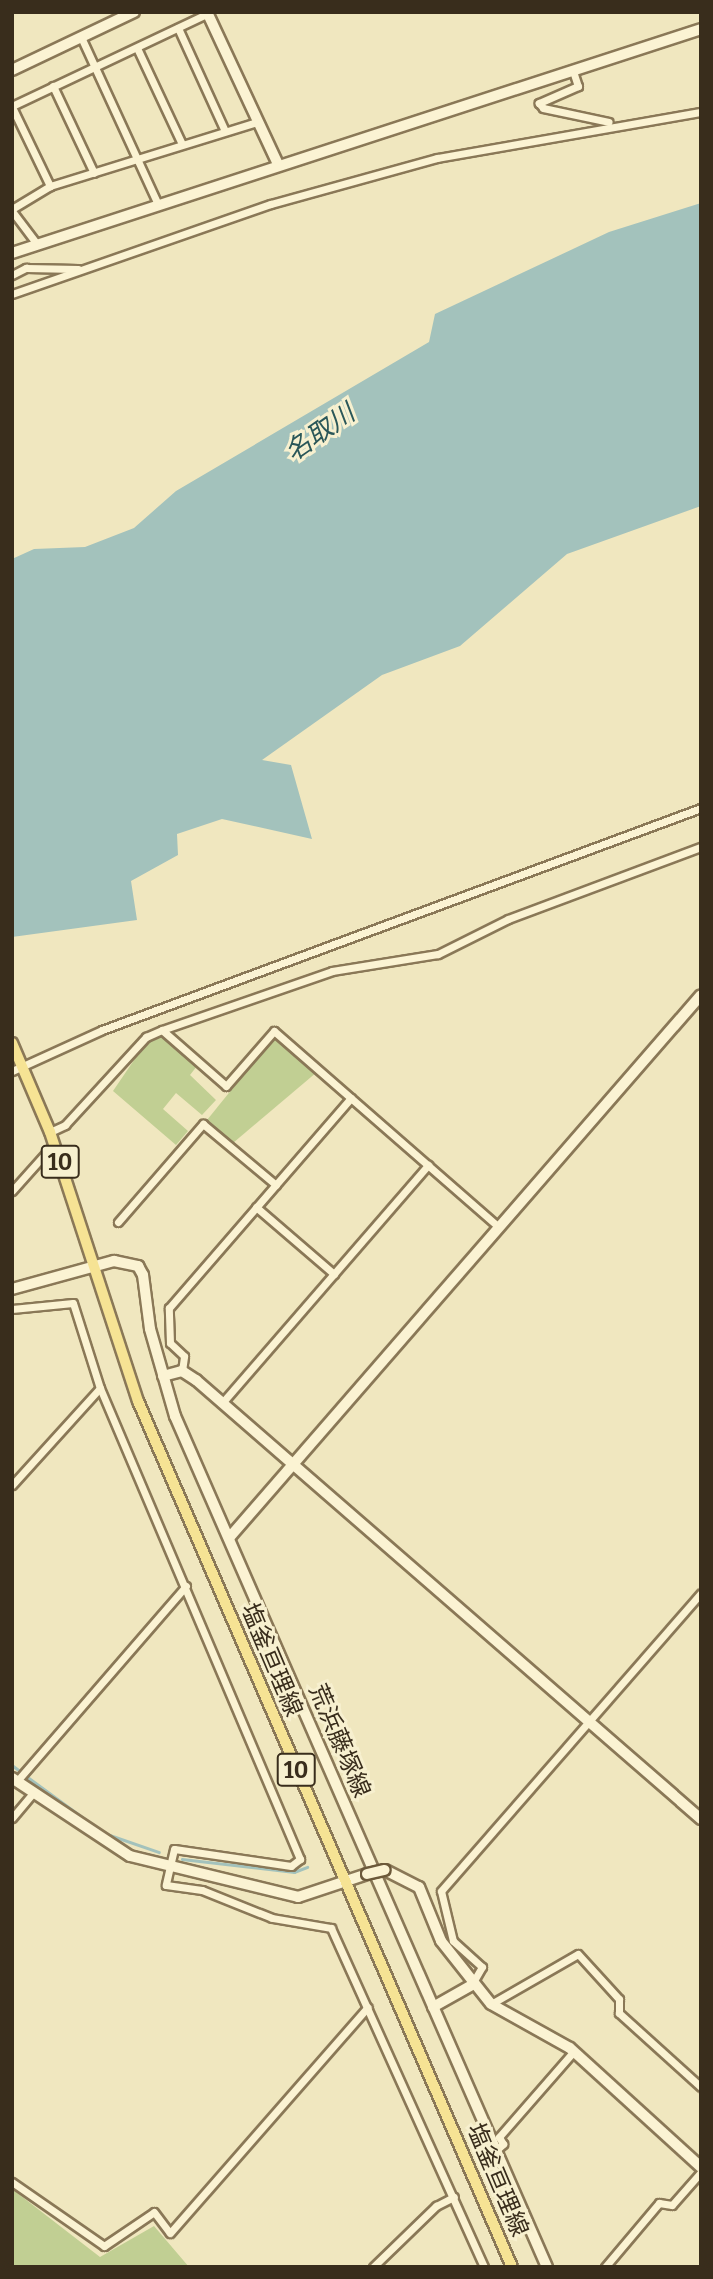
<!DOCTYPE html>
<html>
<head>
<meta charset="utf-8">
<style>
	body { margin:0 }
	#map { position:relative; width:713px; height:2279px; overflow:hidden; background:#f0e7bf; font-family:Bitter,"Noto Sans JP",serif }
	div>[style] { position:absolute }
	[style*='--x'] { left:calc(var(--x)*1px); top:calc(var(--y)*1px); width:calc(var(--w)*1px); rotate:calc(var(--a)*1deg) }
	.green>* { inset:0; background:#c1cf93 }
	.water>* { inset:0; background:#a3c2bc }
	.stream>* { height:2.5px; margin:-1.25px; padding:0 1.25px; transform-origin:1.25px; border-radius:1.25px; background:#a3c2bc }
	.roads { filter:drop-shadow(2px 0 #8a7857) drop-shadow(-2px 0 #8a7857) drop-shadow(0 2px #8a7857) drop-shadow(0 -2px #8a7857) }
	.street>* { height:7px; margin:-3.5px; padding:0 3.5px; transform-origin:3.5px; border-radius:3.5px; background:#fbf3d3 }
	.secondary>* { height:10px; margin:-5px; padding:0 5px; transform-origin:5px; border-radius:5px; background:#fbf3d3 }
	.primary>* { height:10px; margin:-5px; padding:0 5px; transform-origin:5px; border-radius:5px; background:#f6e394 }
	.bridges { filter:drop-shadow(2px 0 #6c593a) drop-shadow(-2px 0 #6c593a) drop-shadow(0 2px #6c593a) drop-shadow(0 -2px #6c593a) }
	.secondary-bridge>* { height:10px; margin:-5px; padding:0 5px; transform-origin:5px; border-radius:5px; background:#fbf3d3 }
	span { translate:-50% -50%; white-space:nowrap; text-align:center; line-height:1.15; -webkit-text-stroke:6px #f7f0cf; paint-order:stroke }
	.shield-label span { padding:2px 5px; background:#f7f0cf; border:2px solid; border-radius:5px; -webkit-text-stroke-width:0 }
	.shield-label { font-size:23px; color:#392d1c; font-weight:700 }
	.street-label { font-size:24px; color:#392d1c }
	.water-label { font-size:26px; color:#2a5759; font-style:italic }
	.frame { position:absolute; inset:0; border:14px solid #392d1c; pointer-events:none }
</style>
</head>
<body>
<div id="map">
	<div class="green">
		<i style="clip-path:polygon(161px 1035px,197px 1066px,190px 1075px,216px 1100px,202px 1115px,176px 1093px,163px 1109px,188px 1131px,176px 1145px,113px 1091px,145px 1044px)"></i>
		<i style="clip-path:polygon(275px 1036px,317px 1072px,233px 1143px,207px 1120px)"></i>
		<i style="clip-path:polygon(12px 2189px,100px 2257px,154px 2226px,189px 2267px,12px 2267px)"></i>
	</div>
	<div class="water">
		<i style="clip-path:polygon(701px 203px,701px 506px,567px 554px,460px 646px,382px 675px,262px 760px,291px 765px,312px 839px,222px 819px,177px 834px,178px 855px,131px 881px,137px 920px,12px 937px,12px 559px,34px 549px,85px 547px,134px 528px,176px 491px,429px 342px,435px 314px,609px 232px)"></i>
	</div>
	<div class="stream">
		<i style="--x:12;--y:1765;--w:10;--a:37"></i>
		<i style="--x:29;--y:1778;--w:93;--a:36.3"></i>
		<i style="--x:104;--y:1833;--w:58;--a:19.1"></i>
		<i style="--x:182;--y:1859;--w:113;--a:6.6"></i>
		<i style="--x:294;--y:1872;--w:14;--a:-21"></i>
	</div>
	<div class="roads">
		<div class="street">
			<i style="--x:178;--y:28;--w:113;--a:65.5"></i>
			<i style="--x:81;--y:37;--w:182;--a:65.3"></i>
			<i style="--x:137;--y:48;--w:106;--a:64.9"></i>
			<i style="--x:573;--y:71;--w:16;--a:72"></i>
			<i style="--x:578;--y:86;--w:43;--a:156.4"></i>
			<i style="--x:539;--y:103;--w:6;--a:51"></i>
			<i style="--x:543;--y:108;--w:67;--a:12"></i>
			<i style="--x:53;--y:86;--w:96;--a:64.8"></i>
			<i style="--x:12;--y:106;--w:216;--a:-25.3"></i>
			<i style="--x:12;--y:107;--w:88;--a:64.3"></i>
			<i style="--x:12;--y:209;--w:44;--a:-31.2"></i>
			<i style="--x:50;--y:186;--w:217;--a:-17.2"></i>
			<i style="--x:12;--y:211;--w:40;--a:53"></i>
			<i style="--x:12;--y:275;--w:16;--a:-27"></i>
			<i style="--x:26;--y:268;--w:52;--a:1.1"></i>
			<i style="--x:12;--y:294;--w:274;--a:-19.2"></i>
			<i style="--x:271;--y:204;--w:172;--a:-15.5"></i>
			<i style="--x:437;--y:158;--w:268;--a:-9.9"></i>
			<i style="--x:162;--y:1030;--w:180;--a:-19.1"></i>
			<i style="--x:332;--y:971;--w:107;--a:-9.1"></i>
			<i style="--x:438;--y:954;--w:78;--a:-26.6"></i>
			<i style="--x:508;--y:919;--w:206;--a:-20.5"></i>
			<i style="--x:12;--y:1071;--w:99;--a:-24.5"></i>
			<i style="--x:102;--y:1030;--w:639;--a:-20.34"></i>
			<i style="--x:50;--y:1132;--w:17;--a:-25"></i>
			<i style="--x:65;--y:1125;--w:120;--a:-47.4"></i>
			<i style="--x:146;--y:1037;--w:17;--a:-24"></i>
			<i style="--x:162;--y:1030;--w:85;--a:41.2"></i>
			<i style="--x:226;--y:1086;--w:73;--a:-48.9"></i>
			<i style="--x:274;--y:1031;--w:298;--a:41.1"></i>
			<i style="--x:12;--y:1191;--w:63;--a:-48.2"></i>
			<i style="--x:256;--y:1207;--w:103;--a:40.7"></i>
			<i style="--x:118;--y:1222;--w:130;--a:-49.1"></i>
			<i style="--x:203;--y:1124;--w:95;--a:39.9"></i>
			<i style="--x:12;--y:1309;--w:61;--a:-5.6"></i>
			<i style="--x:73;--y:1303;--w:89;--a:72.4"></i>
			<i style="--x:100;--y:1388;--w:131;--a:132.2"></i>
			<i style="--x:182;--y:1371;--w:15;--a:-82"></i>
			<i style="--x:184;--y:1356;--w:19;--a:-137"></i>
			<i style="--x:170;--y:1343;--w:35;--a:-92"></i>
			<i style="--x:169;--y:1308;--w:278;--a:-49.1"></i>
			<i style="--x:100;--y:1388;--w:512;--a:66.99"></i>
			<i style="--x:300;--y:1859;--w:11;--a:142"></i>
			<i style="--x:291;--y:1866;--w:118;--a:-171.7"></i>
			<i style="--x:174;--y:1849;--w:37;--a:103"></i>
			<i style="--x:166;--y:1885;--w:36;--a:8"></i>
			<i style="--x:202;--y:1890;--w:75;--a:21.8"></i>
			<i style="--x:272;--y:1918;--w:60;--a:9.6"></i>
			<i style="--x:331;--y:1928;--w:372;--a:65.7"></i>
			<i style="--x:222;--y:1403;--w:315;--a:-49.1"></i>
			<i style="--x:17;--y:1781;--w:258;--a:-49.1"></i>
			<i style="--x:12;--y:1818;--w:33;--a:-50"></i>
			<i style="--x:472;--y:1984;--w:20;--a:-60"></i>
			<i style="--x:482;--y:1967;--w:39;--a:-138"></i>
			<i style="--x:453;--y:1941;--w:51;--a:-103.5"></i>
			<i style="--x:441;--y:1891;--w:395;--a:-48.9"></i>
			<i style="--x:491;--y:2004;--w:100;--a:-29.9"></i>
			<i style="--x:578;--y:1954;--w:61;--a:47.7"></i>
			<i style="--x:619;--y:1999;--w:14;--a:90"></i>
			<i style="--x:619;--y:2013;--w:110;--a:42.1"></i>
			<i style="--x:495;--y:2151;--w:11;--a:-41"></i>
			<i style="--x:503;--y:2144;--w:8;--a:-120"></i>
			<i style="--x:499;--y:2137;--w:114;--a:-48.9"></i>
			<i style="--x:12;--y:2182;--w:112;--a:34.8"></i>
			<i style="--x:104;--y:2246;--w:60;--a:-34.2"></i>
			<i style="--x:154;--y:2212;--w:26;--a:53"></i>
			<i style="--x:170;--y:2233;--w:300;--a:-48.8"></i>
			<i style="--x:373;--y:2267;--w:88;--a:-44.1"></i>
			<i style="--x:436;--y:2206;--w:20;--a:-27"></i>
			<i style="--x:605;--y:2267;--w:84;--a:-49.8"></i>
			<i style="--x:659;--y:2203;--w:13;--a:9"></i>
			<i style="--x:672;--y:2205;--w:44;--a:-48.7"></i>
		</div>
		<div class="secondary">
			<i style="--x:207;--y:12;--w:168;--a:65"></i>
			<i style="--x:12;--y:70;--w:135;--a:-25.4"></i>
			<i style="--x:12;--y:253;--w:724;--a:-18.01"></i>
			<i style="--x:12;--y:1289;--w:106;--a:-15.4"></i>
			<i style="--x:114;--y:1261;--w:25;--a:12"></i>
			<i style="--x:138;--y:1266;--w:10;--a:61"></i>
			<i style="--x:143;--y:1275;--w:54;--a:82.6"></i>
			<i style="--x:150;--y:1329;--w:91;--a:74"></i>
			<i style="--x:175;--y:1416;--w:929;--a:66.39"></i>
			<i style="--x:163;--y:1376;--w:20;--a:-15"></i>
			<i style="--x:182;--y:1371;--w:17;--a:33"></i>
			<i style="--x:196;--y:1380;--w:669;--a:41"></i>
			<i style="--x:229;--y:1538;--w:719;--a:-49"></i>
			<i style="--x:12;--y:1778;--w:141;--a:33.5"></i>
			<i style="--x:130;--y:1856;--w:173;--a:13.7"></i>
			<i style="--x:298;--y:1897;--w:73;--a:-18.4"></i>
			<i style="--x:385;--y:1870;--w:38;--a:27"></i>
			<i style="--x:419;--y:1887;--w:58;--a:67.8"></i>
			<i style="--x:441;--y:1941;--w:80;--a:51.6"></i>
			<i style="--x:491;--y:2004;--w:90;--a:29.1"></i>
			<i style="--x:570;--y:2048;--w:177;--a:42.3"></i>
			<i style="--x:433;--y:2007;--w:45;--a:-29.4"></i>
		</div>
		<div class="primary">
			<i style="--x:12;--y:1043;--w:97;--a:66.9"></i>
			<i style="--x:50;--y:1132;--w:283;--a:71.9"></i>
			<i style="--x:138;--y:1401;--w:943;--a:66.64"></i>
		</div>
	</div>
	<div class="bridges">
		<div class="secondary-bridge">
			<i style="--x:367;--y:1874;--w:18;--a:-13"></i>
		</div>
	</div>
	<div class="shield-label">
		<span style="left:60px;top:1162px">10</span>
		<span style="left:296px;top:1770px">10</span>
	</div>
	<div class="street-label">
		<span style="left:271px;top:1660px;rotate:67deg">塩釜亘理線</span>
		<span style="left:339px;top:1741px;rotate:67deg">荒浜藤塚線</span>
		<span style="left:497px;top:2180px;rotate:67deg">塩釜亘理線</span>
	</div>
	<div class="water-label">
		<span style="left:320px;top:433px;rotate:-35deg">名取川</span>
	</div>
	<div class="frame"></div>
</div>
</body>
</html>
